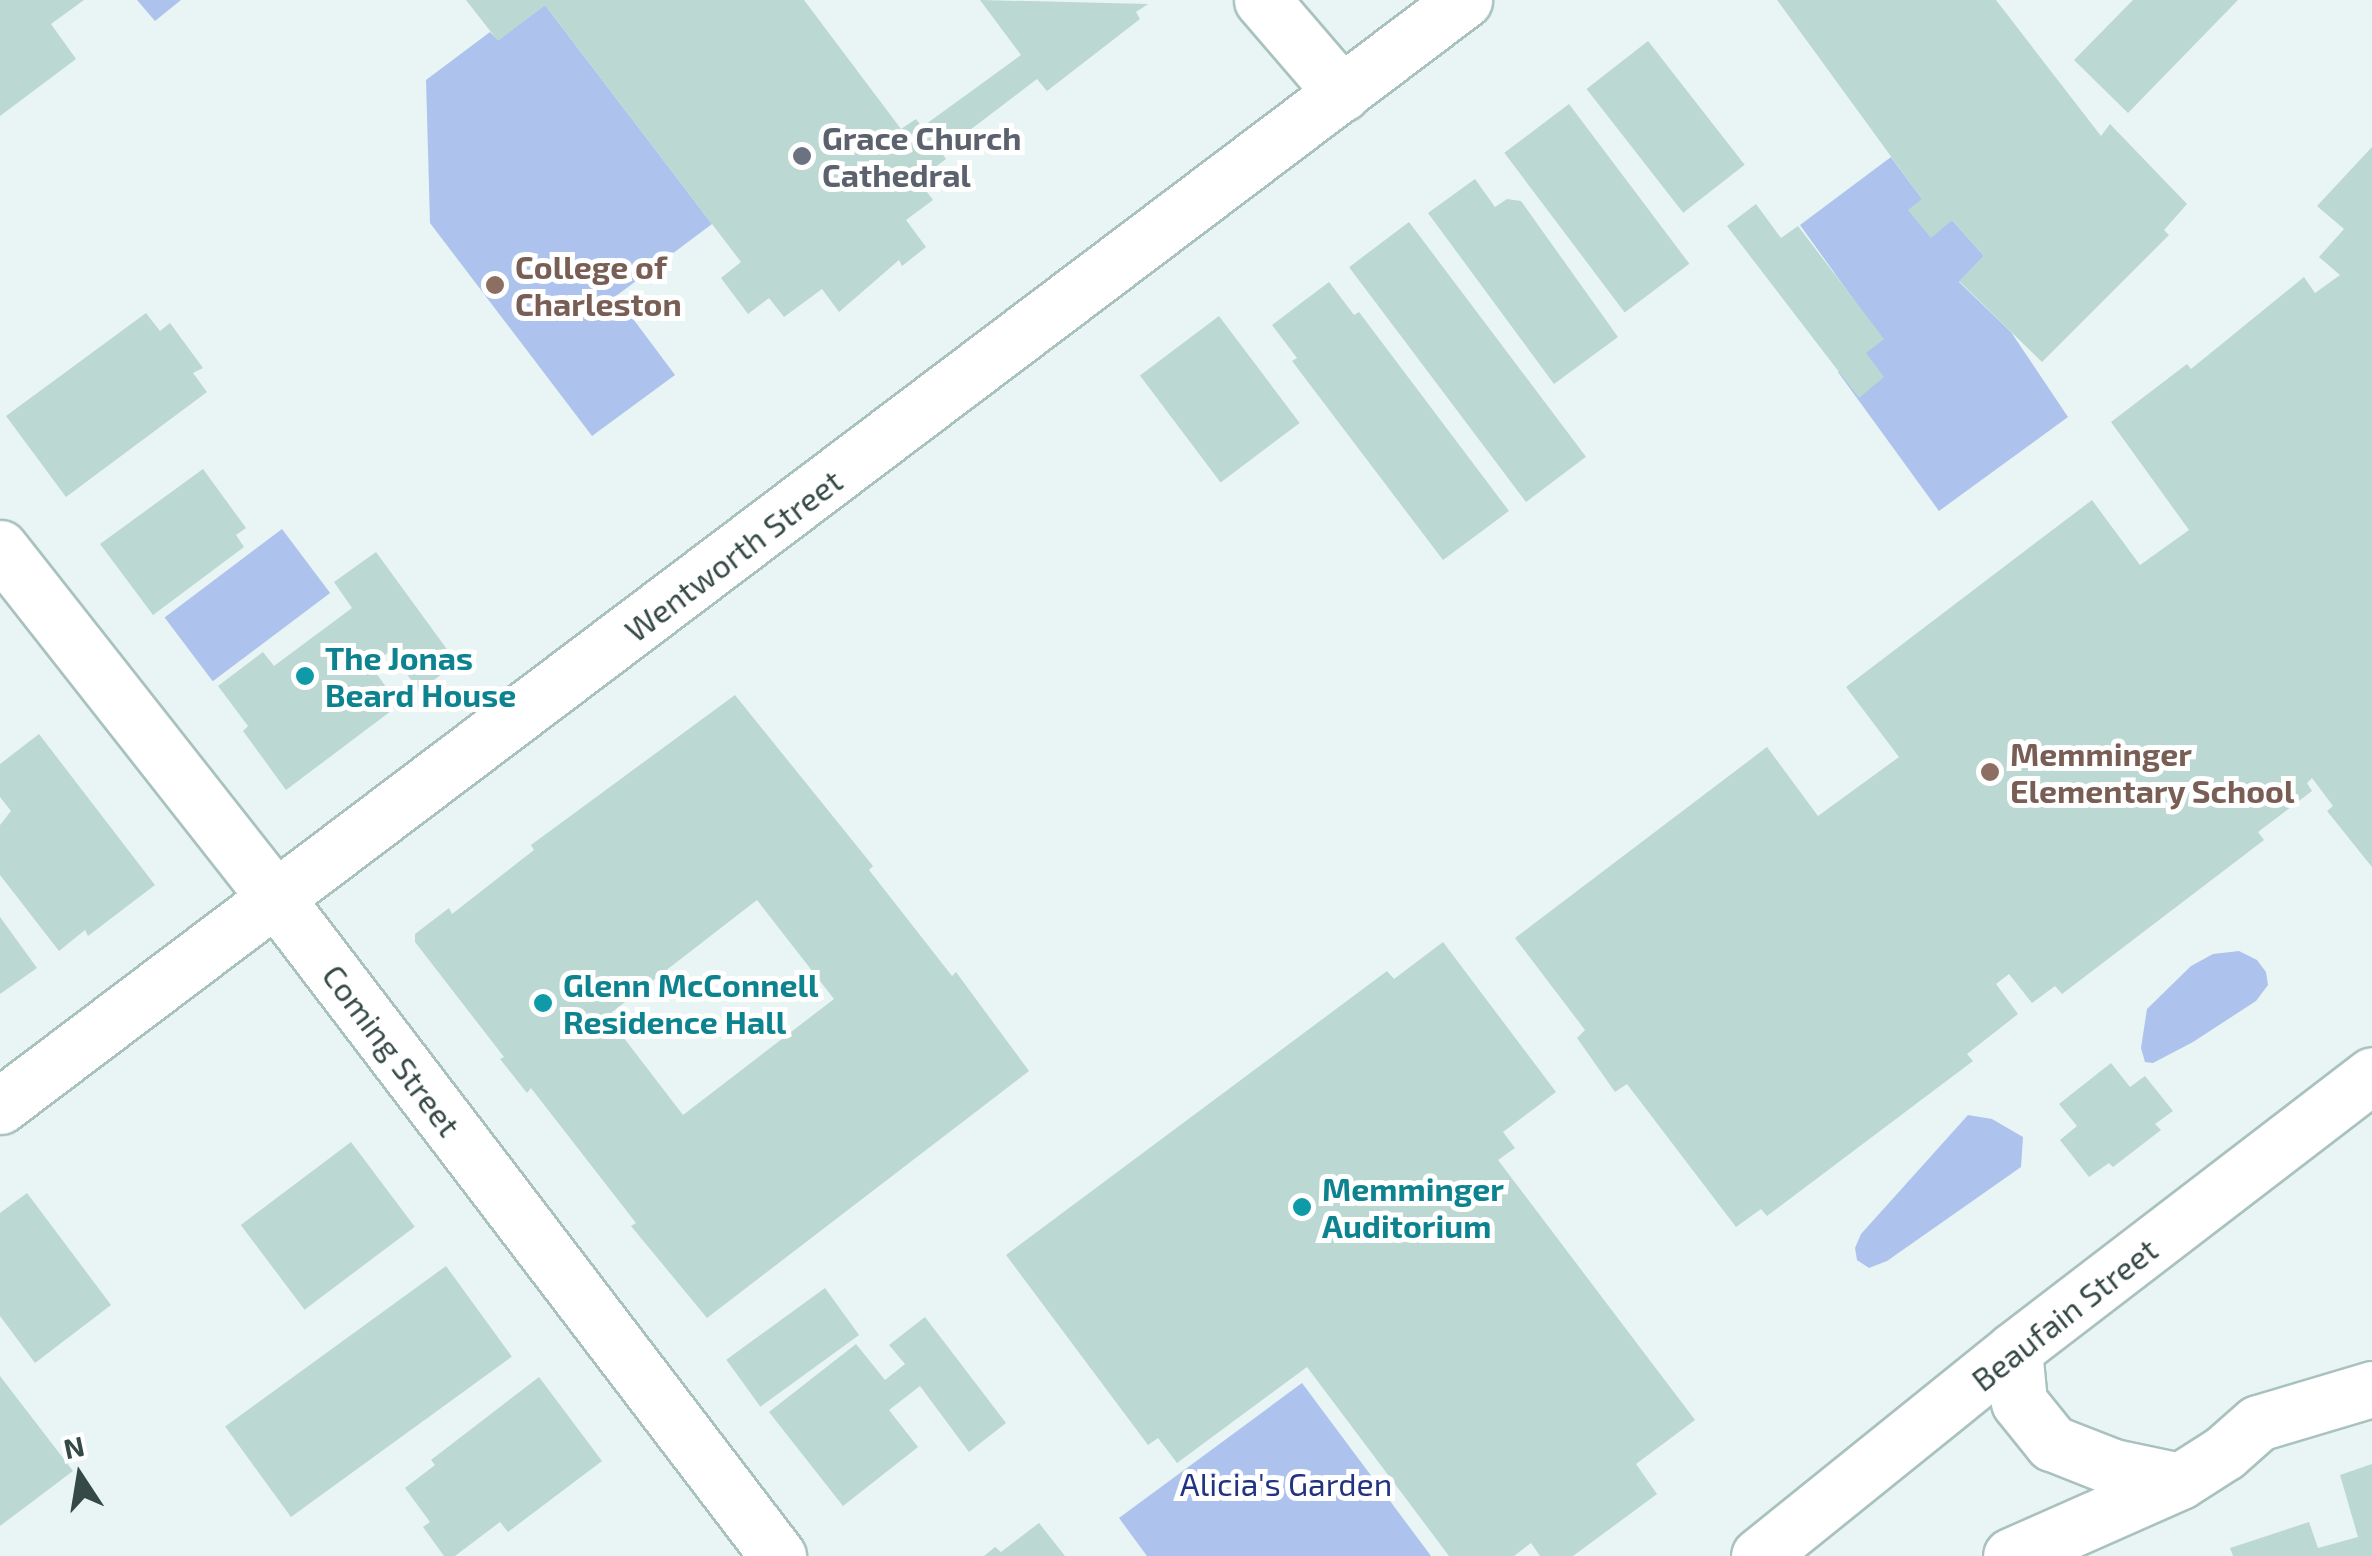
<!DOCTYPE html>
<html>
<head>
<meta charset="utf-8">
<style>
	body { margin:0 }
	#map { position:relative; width:2372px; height:1556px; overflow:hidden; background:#e8f5f4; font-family:"Exo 2",sans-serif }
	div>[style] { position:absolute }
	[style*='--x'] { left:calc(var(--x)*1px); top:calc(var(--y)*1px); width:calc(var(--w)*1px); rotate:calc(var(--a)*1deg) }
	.green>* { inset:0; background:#adc3ed; transform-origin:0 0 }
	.building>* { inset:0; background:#bcd8d3; transform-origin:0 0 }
	.roads { filter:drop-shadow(2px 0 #a9c2be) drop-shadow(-2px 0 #a9c2be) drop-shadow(0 2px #a9c2be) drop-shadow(0 -2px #a9c2be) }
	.minor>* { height:55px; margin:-27.5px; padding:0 27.5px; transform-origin:27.5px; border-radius:27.5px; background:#fff }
	.dots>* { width:28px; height:28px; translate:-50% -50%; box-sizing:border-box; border:5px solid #fff; border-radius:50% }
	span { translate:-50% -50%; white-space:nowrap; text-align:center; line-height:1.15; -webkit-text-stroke:10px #fff; paint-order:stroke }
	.worship-label { font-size:32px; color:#5b616d; font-weight:700 }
	.left { translate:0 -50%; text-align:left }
	.education-label { font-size:32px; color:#785e54; font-weight:700 }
	.street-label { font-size:32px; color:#354946 }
	.culture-label { font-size:32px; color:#0d838f; font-weight:700 }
	.park-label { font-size:32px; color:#223382 }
	.north { position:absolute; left:30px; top:1426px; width:100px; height:100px; -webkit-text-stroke:8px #fff; paint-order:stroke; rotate:348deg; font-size:28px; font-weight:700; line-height:40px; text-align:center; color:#354946 }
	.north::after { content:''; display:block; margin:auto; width:35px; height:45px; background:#354946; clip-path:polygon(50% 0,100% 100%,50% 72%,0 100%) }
</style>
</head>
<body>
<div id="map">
	<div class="green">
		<i style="clip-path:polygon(137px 0,181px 0,155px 21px)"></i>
		<i style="clip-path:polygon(545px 5px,712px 224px,616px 296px,675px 375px,592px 436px,430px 223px,426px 80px,490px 32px,498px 40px)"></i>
		<i style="clip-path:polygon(1891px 157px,1922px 199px,1931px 237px,1952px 220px,1984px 256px,1959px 282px,2011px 332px,2068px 417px,1939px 511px,1838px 372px,1882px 339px,1800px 225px)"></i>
		<i style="left:282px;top:529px;width:80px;height:147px;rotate:53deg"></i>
		<i style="clip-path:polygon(2239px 951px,2257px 960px,2266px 972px,2268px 985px,2256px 1001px,2193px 1042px,2153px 1063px,2145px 1062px,2141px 1048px,2147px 1009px,2191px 966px,2213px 954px)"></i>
		<i style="clip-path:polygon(1968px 1115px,1992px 1119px,2023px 1137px,2021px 1167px,1887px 1261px,1869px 1268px,1857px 1260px,1855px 1248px,1861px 1234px)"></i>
		<i style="clip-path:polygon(1302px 1383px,1431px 1556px,1147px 1556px,1119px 1518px)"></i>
	</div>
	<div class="building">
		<i style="clip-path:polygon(0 0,84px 0,51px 24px,76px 59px,0 116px)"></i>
		<i style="clip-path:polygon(466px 0,804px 0,901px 129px,916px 119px,922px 127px,1021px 55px,980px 0,1148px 4px,1136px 12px,1140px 19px,1047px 91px,1037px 79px,941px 152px,946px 159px,918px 180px,933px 200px,906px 220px,926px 247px,902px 266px,899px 260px,839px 312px,822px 289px,784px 317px,769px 298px,748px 314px,721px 278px,741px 262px,545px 5px,498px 41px)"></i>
		<i style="clip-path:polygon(1777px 0,1996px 0,2101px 136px,2110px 124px,2187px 204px,2164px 230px,2169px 235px,2042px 362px,1959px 281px,1984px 256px,1952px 220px,1931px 238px,1908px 210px,1922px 199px)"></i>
		<i style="clip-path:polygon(2133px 0,2238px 0,2128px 113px,2074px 60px)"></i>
		<i style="left:1648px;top:41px;width:157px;height:78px;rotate:52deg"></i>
		<i style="left:1569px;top:104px;width:200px;height:81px;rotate:53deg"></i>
		<i style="clip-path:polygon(2372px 147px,2372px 867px,2327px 811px,2333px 806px,2312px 778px,2307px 783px,2312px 791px,2258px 832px,2264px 840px,2062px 994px,2055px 986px,2032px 1003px,2009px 974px,1996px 984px,2018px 1014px,1967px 1054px,1973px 1061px,1767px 1216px,1761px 1209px,1736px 1227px,1627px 1084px,1615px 1092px,1577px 1038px,1585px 1030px,1515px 938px,1767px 747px,1818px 816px,1899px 757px,1846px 687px,2092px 500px,2140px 565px,2189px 530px,2111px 422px,2187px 364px,2191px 369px,2304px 277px,2315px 293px,2340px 275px,2319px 257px,2344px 229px,2317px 206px)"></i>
		<i style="clip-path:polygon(1475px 179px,1495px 207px,1507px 199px,1521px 201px,1618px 337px,1554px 384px,1428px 213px)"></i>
		<i style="clip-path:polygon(1756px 204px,1781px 238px,1798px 226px,1884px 339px,1866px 353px,1884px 377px,1859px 398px,1727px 226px)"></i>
		<i style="left:1409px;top:222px;width:294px;height:75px;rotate:53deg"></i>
		<i style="clip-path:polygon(1329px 282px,1354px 315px,1359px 312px,1509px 511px,1443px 560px,1292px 361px,1297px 358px,1272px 325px)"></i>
		<i style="clip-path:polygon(146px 313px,160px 331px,170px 323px,203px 368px,193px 373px,207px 392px,66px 497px,6px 416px)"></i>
		<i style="left:1219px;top:316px;width:134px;height:99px;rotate:53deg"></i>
		<i style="clip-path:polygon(203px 469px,246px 528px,236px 535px,244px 547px,153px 615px,100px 544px)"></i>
		<i style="clip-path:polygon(376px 552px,457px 663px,419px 691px,390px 651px,371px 666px,399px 705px,286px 790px,243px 731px,248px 726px,218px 686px,263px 652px,274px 666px,352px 608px,334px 582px)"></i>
		<i style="clip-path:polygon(evenodd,735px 695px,873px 866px,869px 870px,952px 976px,956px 972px,1029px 1071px,707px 1318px,631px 1226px,636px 1223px,531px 1088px,527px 1093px,500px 1059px,504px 1057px,415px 942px,415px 934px,449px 908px,452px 914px,534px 850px,531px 845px,735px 695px,757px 900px,834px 999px,683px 1115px,607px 1016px,757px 900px)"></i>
		<i style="clip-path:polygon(39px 734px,155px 885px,88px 936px,85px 930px,59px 951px,0 875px,0 825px,11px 811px,0 797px,0 764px)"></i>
		<i style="clip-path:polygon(0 917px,37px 968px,0 994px)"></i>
		<i style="clip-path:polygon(1443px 942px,1556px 1092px,1503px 1132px,1515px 1148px,1498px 1160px,1695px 1420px,1636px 1464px,1657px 1494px,1573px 1556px,1540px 1556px,1531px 1543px,1514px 1556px,1449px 1556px,1307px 1367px,1177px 1463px,1158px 1438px,1148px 1445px,1006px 1255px,1387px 971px,1394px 979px)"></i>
		<i style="clip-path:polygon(2111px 1063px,2130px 1087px,2145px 1076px,2173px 1111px,2155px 1124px,2161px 1130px,2113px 1167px,2109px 1163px,2089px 1177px,2060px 1140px,2077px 1126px,2059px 1104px)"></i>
		<i style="left:351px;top:1142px;width:106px;height:138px;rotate:53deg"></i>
		<i style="clip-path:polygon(27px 1193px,111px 1305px,35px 1363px,0 1316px,0 1213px)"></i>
		<i style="left:446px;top:1266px;width:112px;height:273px;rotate:54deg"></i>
		<i style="left:825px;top:1288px;width:58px;height:122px;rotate:54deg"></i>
		<i style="clip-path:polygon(925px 1317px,1006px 1423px,969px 1452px,920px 1386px,889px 1410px,918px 1447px,843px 1506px,769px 1412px,856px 1344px,885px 1380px,905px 1364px,889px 1345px)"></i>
		<i style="clip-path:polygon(0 1376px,73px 1471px,0 1526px)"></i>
		<i style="clip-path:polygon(539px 1377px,602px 1461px,508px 1532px,500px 1522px,455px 1556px,444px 1556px,423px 1527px,430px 1522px,405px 1488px,435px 1465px,431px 1460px)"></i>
		<i style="clip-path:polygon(2372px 1464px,2372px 1556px,2233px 1556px,2230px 1548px,2309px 1522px,2318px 1548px,2358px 1537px,2340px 1475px)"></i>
		<i style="clip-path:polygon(1039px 1523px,1065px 1556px,984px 1556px,995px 1547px,1001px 1552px)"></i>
	</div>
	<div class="roads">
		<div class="minor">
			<i style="--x:1262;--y:0;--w:123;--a:49.3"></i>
			<i style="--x:0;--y:548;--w:449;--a:51.8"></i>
			<i style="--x:278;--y:901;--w:824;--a:52.64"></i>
			<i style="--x:0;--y:1106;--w:1835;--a:-37.07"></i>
			<i style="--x:2014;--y:1350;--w:52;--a:84.5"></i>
			<i style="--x:2019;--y:1402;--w:53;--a:51.2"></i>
			<i style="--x:2052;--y:1443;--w:66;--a:21.5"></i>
			<i style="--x:2113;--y:1467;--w:68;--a:11.8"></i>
			<i style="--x:1759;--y:1556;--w:328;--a:-38.9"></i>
			<i style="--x:2014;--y:1350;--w:451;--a:-37.5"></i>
			<i style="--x:2011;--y:1556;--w:185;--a:-23.9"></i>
			<i style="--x:2180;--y:1481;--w:52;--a:-32.5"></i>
			<i style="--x:2224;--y:1453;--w:45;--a:-41.4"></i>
			<i style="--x:2258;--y:1423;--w:119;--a:-16.6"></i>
		</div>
	</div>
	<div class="dots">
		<i style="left:802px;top:156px;background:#6b7280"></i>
		<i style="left:495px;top:285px;background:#8d6e63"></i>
		<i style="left:305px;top:676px;background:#0f9aa8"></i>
		<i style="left:1990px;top:772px;background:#8d6e63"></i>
		<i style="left:543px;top:1003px;background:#0f9aa8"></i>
		<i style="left:1302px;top:1207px;background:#0f9aa8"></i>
	</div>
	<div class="worship-label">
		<span class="left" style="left:822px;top:156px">Grace Church<br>Cathedral</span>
	</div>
	<div class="education-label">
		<span class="left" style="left:515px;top:285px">College of<br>Charleston</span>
		<span class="left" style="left:2010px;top:772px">Memminger<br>Elementary School</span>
	</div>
	<div class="street-label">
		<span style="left:733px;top:555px;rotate:-37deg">Wentworth Street</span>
		<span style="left:392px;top:1050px;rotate:53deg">Coming Street</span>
		<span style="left:2064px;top:1314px;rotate:-38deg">Beaufain Street</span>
	</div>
	<div class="culture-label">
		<span class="left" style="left:325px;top:676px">The Jonas<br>Beard House</span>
		<span class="left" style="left:563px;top:1003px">Glenn McConnell<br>Residence Hall</span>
		<span class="left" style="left:1322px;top:1207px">Memminger<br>Auditorium</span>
	</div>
	<div class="park-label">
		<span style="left:1286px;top:1483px">Alicia's Garden</span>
	</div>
	<div class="north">N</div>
</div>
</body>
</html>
